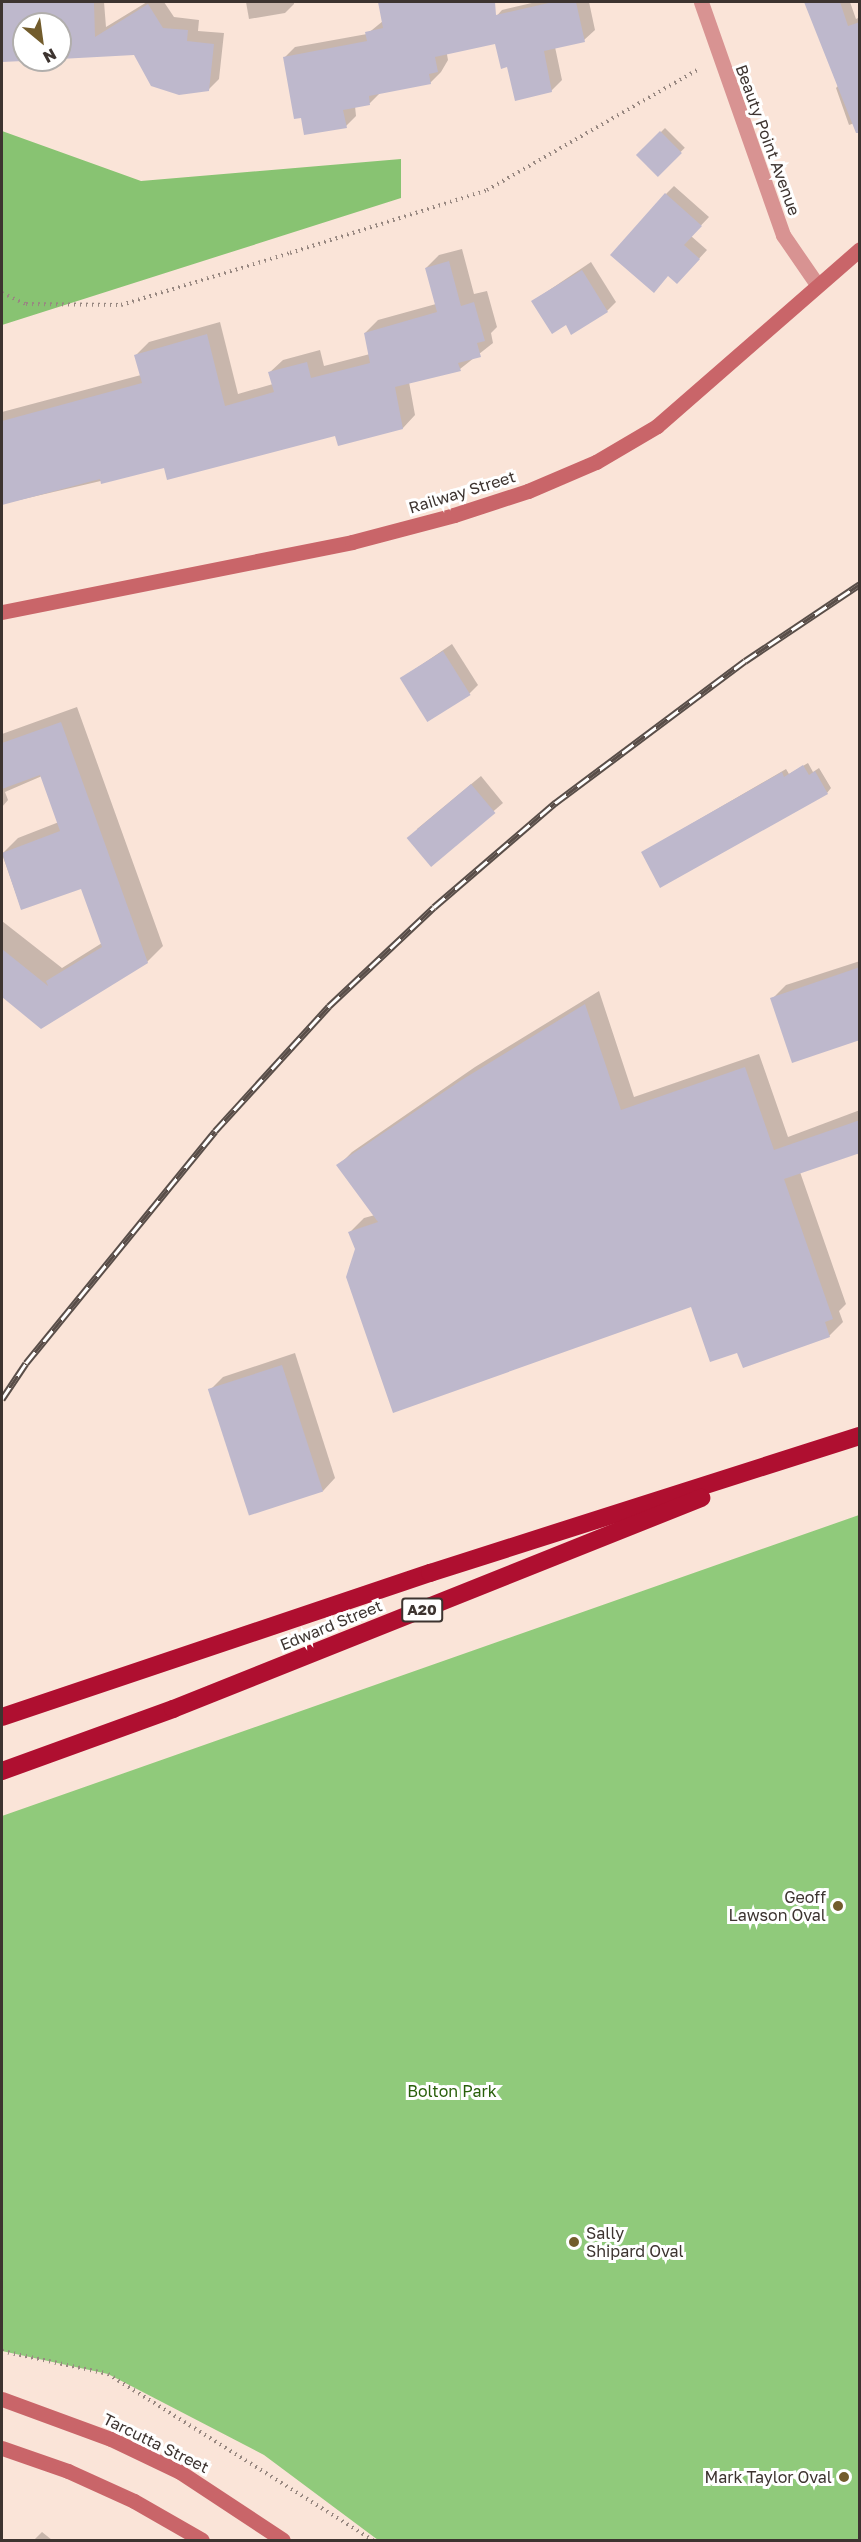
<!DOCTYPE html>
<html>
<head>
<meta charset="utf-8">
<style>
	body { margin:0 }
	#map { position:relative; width:861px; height:2542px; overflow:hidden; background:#fae4d8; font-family:"Golos Text",sans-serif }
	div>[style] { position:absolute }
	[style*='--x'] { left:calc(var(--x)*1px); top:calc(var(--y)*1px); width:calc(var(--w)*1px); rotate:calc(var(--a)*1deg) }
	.green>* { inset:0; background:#90ca7b }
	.forest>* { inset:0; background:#88c372 }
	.shadow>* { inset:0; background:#0003; transform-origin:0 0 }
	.building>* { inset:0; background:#beb8cc; transform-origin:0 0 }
	.path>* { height:4px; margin-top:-2px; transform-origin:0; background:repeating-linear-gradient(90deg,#988881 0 1.5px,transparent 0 6px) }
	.street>* { height:15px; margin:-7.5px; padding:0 7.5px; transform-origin:7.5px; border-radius:7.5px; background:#d89392 }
	.secondary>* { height:15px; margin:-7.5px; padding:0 7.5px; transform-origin:7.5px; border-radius:7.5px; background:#c96569 }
	.highway>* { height:18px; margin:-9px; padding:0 9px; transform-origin:9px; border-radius:9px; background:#af0f30 }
	.rail>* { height:7px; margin-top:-3.5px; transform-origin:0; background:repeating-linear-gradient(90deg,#fff 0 14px,#594e49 0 28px); box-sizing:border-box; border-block:2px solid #594e49 }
	.dots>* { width:16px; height:16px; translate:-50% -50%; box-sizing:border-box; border:3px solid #fff; border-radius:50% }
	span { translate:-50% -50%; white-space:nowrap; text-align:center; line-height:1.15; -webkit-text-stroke:6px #fff; paint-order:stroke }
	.shield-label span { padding:2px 4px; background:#fff; border:2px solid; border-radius:4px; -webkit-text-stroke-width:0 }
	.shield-label { font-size:15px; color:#3d3430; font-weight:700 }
	.street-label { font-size:16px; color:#3d3430 }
	.poi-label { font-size:16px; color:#3d3430 }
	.right { translate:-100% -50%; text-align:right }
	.left { translate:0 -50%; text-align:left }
	.park-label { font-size:16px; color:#295f0b }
	.frame { position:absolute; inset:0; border:3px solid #3d3430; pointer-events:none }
	.north { position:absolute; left:12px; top:12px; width:60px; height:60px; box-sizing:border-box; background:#fff; border:2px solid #b1aeac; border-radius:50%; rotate:151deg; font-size:16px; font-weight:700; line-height:24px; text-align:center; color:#3d3430 }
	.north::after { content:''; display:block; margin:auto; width:21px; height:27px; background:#725c2c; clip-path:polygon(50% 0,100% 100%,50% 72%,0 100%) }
</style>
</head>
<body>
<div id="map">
	<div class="green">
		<i style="clip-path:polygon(859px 1515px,859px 2540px,378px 2540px,264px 2455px,108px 2374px,2px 2351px,2px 1816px)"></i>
	</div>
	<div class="forest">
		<i style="clip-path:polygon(2px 131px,141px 181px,401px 159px,401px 198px,2px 325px)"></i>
	</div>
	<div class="shadow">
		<i style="clip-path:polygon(2px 2px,104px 2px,106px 27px,147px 2px,164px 2px,174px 17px,199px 20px,198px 31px,224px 33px,219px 79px,208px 90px,148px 46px,60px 58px,60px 24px,24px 24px,24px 60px,2px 61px)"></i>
		<i style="clip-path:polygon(246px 2px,294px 2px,294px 4px,285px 13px,249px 19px)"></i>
		<i style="clip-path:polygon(379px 2px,421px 2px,423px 13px,439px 10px,448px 60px,441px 72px,430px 83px,381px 92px,370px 103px,355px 106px,356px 116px,346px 126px,302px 116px,284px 58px,295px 47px,367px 34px,383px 21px)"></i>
		<i style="clip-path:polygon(536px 2px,589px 2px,595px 30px,584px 40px,555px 47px,562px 80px,551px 91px,509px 65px,492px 21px,502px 10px)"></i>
		<i style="clip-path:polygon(806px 2px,850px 2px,856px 19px,860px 17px,860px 121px,849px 125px,836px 88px,840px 84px)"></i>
		<i style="left:665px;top:128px;width:28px;height:38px;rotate:45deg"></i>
		<i style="clip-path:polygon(674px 186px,709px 217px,691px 236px,707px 250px,685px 274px,666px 194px)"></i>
		<i style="clip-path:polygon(462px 249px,474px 294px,487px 291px,497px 327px,491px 333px,493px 343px,460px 369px,409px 382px,415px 415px,403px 428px,336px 434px,165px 466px,2px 504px,2px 412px,141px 375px,136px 355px,149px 342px,220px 322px,238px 394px,273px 384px,270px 372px,283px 360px,320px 350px,324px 366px,370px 354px,365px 333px,378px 320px,436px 304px,426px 268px,439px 255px)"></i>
		<i style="clip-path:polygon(591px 262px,616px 302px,607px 311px,566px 323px,533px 301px)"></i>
		<i style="clip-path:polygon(452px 644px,478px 685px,469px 694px,402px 678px)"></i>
		<i style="clip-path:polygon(77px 707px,163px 946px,147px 962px,42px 1027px,2px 996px,2px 921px,62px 968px,102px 943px,82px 887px,21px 908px,2px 854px,18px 838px,59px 822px,42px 776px,5px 792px,8px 800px,2px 807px,2px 734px)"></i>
		<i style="clip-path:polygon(808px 763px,813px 772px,819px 768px,831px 788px,827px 793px,643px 852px,786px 769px,789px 774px)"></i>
		<i style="clip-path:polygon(481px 776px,503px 803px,431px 865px,417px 829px)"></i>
		<i style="clip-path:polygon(860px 961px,860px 1038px,772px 999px,786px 985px)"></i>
		<i style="clip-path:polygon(599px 991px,634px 1097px,759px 1054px,788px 1137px,860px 1110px,860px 1160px,857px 1152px,800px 1172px,846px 1304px,839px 1311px,843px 1322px,829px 1336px,738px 1351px,692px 1305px,356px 1249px,350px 1232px,364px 1218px,375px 1215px,338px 1166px,352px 1152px,475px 1067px)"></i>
		<i style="clip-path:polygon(295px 1353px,335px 1478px,323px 1491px,210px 1390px,223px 1377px)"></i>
		<i style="clip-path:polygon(42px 2532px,52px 2540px,34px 2540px)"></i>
	</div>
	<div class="building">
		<i style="clip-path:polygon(2px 2px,94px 2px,95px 37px,148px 4px,163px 28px,188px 30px,187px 41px,214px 44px,209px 91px,179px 95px,151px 86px,134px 55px,60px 59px,60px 24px,24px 24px,24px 60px,44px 60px,2px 62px)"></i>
		<i style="clip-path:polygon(378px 2px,495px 2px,496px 15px,553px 2px,576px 2px,585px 42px,544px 51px,552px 92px,515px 101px,507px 67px,501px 69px,495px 44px,435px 57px,438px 72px,429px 74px,431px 84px,369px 96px,370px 105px,343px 110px,347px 128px,304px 135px,301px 118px,294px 119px,283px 57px,367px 41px,365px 32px,383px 28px)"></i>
		<i style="clip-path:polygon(804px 2px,840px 2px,848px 26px,860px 22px,860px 133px,856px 133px)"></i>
		<i style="left:660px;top:131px;width:31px;height:34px;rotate:45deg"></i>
		<i style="clip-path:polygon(665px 193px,702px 226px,684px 245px,700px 259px,677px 284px,668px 276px,654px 293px,610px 255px)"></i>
		<i style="clip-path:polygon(449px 261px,461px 306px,474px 302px,485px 341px,477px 343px,481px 357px,458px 363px,461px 371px,395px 387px,403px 429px,338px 446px,335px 436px,167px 480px,164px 468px,101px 484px,100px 479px,2px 505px,2px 421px,142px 383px,134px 355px,207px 334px,225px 406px,274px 392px,268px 372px,307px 362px,311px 378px,370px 363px,364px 333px,437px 312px,425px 268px)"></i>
		<i style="clip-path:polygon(582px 270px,608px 312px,571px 335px,566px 325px,552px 334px,531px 301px)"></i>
		<i style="left:443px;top:651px;width:52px;height:51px;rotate:58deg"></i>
		<i style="clip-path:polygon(61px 722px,148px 963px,41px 1029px,2px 997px,2px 949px,48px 986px,46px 981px,102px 947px,81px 889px,21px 910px,2px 853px,60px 831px,40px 775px,2px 789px,2px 743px)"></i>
		<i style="clip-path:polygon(803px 765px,809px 775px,815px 771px,828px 794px,660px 888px,641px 852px,782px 772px,784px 777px)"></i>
		<i style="left:471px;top:784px;width:38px;height:84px;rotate:50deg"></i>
		<i style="clip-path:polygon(860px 967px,860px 1040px,792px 1063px,770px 998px)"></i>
		<i style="clip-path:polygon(585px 1004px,621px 1110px,745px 1067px,774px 1150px,860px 1120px,860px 1153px,784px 1179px,833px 1319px,825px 1322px,830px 1337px,743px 1368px,737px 1353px,710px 1362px,691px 1307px,393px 1413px,346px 1277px,355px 1249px,348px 1232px,378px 1222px,336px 1165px,460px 1081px)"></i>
		<i style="left:282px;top:1365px;width:133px;height:78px;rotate:72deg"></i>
	</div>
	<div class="path">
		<i style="--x:2;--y:293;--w:26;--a:25"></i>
		<i style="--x:26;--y:304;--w:95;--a:0.6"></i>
		<i style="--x:121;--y:305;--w:177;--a:-17.1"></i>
		<i style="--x:290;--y:253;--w:207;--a:-17.7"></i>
		<i style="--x:487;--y:190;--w:244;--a:-29.7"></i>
		<i style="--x:2;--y:2351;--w:108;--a:12.2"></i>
		<i style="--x:108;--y:2374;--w:313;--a:32.1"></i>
	</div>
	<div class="street">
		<i style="--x:701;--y:2;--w:247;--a:70.6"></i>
		<i style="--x:783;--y:235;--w:58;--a:55.5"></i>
	</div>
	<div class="secondary">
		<i style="--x:2;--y:612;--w:357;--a:-11.3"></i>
		<i style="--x:352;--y:542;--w:106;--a:-14.8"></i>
		<i style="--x:454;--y:515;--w:78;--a:-18"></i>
		<i style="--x:528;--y:491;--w:74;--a:-23.1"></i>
		<i style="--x:596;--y:462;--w:71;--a:-30.5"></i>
		<i style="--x:657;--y:426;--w:269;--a:-41.1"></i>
		<i style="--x:2;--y:2399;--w:116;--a:20.2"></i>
		<i style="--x:111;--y:2439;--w:76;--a:25.6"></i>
		<i style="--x:180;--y:2472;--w:123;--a:33.4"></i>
		<i style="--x:2;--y:2448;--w:70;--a:19.2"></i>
		<i style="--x:68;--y:2471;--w:72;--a:24.4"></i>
		<i style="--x:134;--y:2501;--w:78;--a:29.8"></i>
	</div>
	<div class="highway">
		<i style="--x:2;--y:1717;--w:452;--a:-18.6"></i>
		<i style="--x:430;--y:1573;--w:451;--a:-17.7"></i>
		<i style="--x:2;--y:1771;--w:182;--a:-19.9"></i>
		<i style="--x:173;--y:1709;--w:569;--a:-21.78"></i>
	</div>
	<div class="rail">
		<i style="--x:2;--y:1399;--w:43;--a:-56.3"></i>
		<i style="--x:26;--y:1363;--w:299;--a:-50.8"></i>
		<i style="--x:215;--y:1131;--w:169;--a:-47.6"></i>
		<i style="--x:329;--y:1006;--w:144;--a:-43.3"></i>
		<i style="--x:434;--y:907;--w:160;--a:-40.7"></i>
		<i style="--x:555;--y:803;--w:237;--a:-36.8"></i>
		<i style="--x:745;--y:661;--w:138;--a:-33.8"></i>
	</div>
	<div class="dots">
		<i style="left:838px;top:1906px;background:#725c2c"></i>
		<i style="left:574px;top:2242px;background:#725c2c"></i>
		<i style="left:844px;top:2477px;background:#725c2c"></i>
	</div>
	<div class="shield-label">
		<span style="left:422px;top:1610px">A20</span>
	</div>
	<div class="street-label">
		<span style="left:768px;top:140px;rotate:70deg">Beauty Point Avenue</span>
		<span style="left:462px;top:492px;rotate:-17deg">Railway Street</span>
		<span style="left:331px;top:1625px;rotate:-22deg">Edward Street</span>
		<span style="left:156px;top:2443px;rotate:26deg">Tarcutta Street</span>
	</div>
	<div class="poi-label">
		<span class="right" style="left:826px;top:1906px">Geoff<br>Lawson Oval</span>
		<span class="left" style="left:586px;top:2242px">Sally<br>Shipard Oval</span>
		<span class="right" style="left:832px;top:2477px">Mark Taylor Oval</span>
	</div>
	<div class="park-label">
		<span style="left:452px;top:2091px">Bolton Park</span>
	</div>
	<div class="frame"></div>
	<div class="north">N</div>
</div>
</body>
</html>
